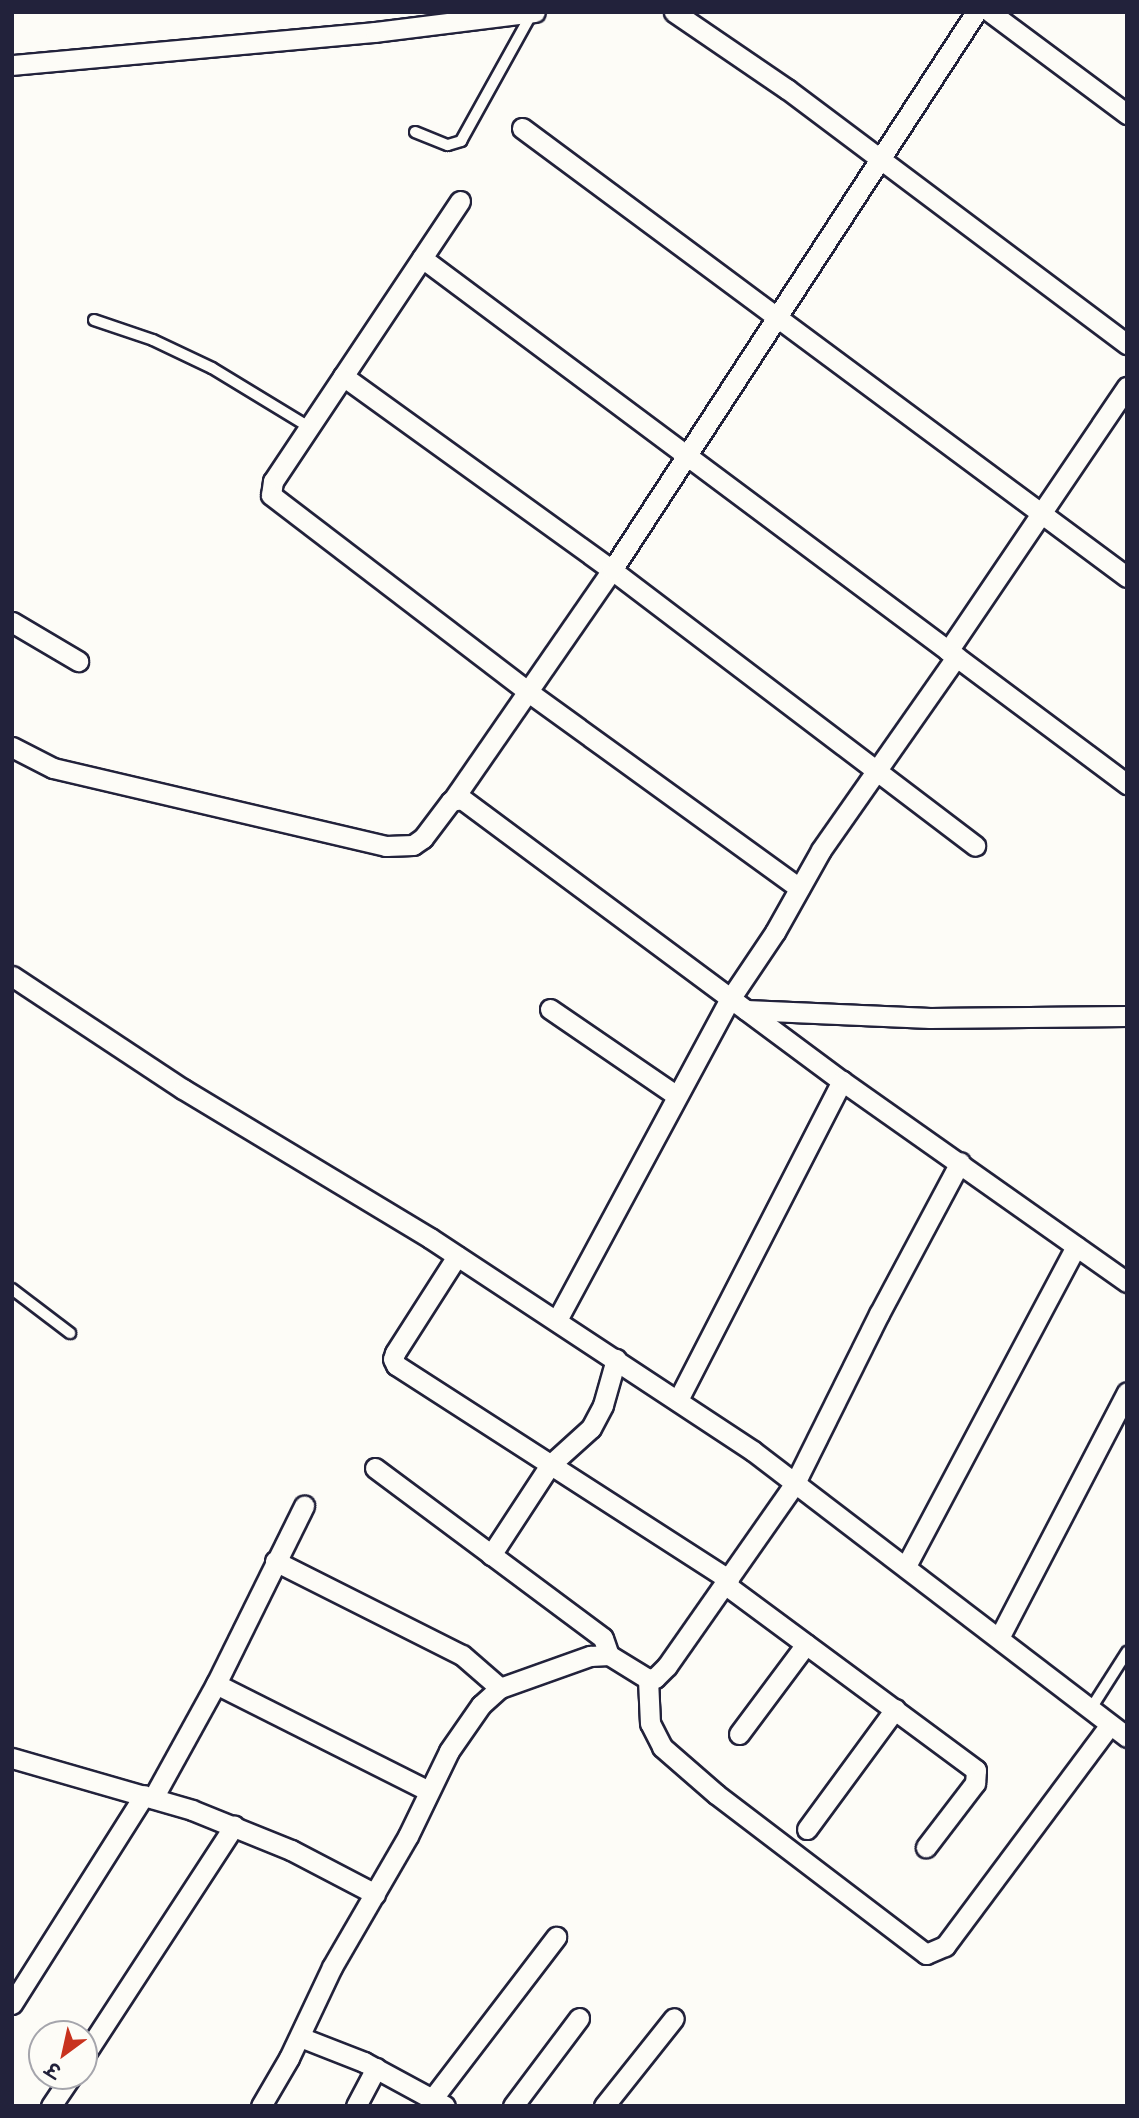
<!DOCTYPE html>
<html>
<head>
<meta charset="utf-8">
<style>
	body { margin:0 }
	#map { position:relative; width:1139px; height:2118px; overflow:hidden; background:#fdfcf7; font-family:"Playpen Sans","Playpen Sans Deva",sans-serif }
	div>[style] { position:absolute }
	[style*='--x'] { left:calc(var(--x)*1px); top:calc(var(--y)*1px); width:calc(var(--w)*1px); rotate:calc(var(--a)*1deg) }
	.roads { filter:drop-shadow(2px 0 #22223b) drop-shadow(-2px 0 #22223b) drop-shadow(0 2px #22223b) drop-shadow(0 -2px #22223b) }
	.lane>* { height:10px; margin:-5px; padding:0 5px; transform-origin:5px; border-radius:5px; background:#fdfcf7 }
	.street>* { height:19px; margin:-9.5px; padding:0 9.5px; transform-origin:9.5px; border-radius:9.5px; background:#fdfcf7 }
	span { translate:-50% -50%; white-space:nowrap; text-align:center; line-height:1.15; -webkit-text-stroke:5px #fdfcf7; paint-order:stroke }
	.frame { position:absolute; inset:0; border:14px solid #22223b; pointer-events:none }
	.north { position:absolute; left:28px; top:2020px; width:70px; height:70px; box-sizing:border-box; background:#fdfcf7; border:2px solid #a5a5ac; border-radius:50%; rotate:213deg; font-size:19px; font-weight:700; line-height:28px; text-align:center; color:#22223b }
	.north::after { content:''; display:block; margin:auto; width:24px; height:32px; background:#c8321e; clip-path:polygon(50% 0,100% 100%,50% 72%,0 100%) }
</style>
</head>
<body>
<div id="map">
	<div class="roads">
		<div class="lane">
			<i style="--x:415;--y:132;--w:35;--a:22"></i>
			<i style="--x:448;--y:145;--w:14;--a:-17"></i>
			<i style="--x:461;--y:141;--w:146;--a:-61"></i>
			<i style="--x:94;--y:320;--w:62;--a:18.7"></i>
			<i style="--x:153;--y:340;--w:65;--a:25.4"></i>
			<i style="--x:212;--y:368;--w:114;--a:31.3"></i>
			<i style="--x:12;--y:1289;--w:73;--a:37.2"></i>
			<i style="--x:1090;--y:1710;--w:69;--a:-57.5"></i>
		</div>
		<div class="street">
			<i style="--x:674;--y:12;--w:137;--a:34.3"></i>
			<i style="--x:787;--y:89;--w:425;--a:36.9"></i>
			<i style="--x:990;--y:12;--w:171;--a:36.7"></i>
			<i style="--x:12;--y:65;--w:364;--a:-5.2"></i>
			<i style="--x:375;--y:32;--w:161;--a:-7.1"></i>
			<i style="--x:522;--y:128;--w:753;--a:36.58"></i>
			<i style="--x:460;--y:201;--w:337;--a:123.7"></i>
			<i style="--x:273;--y:481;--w:14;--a:98"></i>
			<i style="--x:271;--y:495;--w:322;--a:37.4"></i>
			<i style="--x:527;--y:691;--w:336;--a:35.9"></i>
			<i style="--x:422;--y:258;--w:880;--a:36.73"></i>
			<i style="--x:343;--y:376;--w:332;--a:35.8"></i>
			<i style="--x:612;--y:570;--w:456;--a:37.2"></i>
			<i style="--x:12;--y:622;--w:77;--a:30.6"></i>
			<i style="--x:948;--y:651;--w:319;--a:-55.9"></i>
			<i style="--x:12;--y:747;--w:46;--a:27.1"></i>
			<i style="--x:53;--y:768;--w:342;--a:13.2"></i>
			<i style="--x:386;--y:846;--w:27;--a:-2"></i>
			<i style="--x:413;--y:845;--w:12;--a:-35"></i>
			<i style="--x:423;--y:838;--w:46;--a:-52.9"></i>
			<i style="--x:451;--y:801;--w:11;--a:-10"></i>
			<i style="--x:462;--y:799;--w:473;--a:36.6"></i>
			<i style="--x:842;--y:1081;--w:349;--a:35.2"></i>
			<i style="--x:454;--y:798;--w:277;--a:-55.3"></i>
			<i style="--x:612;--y:570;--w:666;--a:-56.88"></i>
			<i style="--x:12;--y:976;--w:205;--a:33.5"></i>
			<i style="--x:183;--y:1089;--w:288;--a:31.1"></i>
			<i style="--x:430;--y:1238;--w:387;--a:33.4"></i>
			<i style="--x:753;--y:1451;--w:471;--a:37.4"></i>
			<i style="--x:550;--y:1009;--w:154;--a:34.4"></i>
			<i style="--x:746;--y:1010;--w:184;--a:2.5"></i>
			<i style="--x:930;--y:1018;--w:197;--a:-0.6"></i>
			<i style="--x:457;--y:1256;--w:115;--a:122.6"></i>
			<i style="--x:395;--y:1353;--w:6;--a:108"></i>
			<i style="--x:393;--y:1359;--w:7;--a:63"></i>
			<i style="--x:396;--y:1365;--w:396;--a:32.8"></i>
			<i style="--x:557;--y:1320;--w:365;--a:-61.7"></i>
			<i style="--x:730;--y:999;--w:81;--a:-56.1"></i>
			<i style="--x:775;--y:932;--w:94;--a:-60.7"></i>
			<i style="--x:821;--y:850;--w:236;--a:-55"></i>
			<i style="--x:678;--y:1400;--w:359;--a:-62.8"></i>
			<i style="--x:375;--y:1468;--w:284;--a:36.7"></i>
			<i style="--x:603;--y:1638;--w:18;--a:71"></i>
			<i style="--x:491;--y:1555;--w:108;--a:-56.8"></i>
			<i style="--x:550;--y:1465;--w:55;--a:-42.1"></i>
			<i style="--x:591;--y:1428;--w:26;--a:-62"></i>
			<i style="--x:603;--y:1405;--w:48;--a:-74.2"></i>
			<i style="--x:275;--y:1561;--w:209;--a:26.7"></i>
			<i style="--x:462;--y:1655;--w:50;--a:41"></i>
			<i style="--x:906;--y:1566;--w:362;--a:-62"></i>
			<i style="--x:726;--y:1585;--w:311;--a:36.5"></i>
			<i style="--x:976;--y:1770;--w:13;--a:94"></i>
			<i style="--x:975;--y:1783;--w:81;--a:127.4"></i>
			<i style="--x:999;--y:1638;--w:277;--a:-62.5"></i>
			<i style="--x:648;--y:1679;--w:44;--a:87.4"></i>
			<i style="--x:650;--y:1723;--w:27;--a:63"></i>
			<i style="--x:662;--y:1747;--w:72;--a:41"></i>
			<i style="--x:716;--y:1794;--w:264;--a:37.3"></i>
			<i style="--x:926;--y:1954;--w:21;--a:-23"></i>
			<i style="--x:945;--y:1946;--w:276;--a:-53.3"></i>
			<i style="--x:216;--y:1684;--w:238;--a:26.7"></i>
			<i style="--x:739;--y:1734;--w:112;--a:-53.3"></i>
			<i style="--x:12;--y:1758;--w:187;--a:16.1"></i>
			<i style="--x:192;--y:1810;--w:107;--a:22"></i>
			<i style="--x:291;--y:1850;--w:95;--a:27.6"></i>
			<i style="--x:153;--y:1798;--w:130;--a:-61.1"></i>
			<i style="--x:216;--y:1684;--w:199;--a:-63.7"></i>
			<i style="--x:807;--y:1829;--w:149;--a:-53.7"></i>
			<i style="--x:12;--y:2004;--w:247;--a:-57.7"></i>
			<i style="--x:300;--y:2037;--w:69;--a:21.3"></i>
			<i style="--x:364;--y:2062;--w:92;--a:28.5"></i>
			<i style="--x:84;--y:2056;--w:275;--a:-56.9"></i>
			<i style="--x:433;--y:2098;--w:203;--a:-52.6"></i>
			<i style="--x:51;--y:2106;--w:36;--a:-56"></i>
			<i style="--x:261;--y:2106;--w:56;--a:-59.7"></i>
			<i style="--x:289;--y:2058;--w:101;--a:-64.7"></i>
			<i style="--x:332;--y:1967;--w:151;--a:-59.9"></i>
			<i style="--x:408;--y:1836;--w:94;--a:-64.2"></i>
			<i style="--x:449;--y:1751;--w:56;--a:-55.2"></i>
			<i style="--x:481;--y:1705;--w:25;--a:-42"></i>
			<i style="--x:500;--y:1688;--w:96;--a:-19.6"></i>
			<i style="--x:590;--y:1656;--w:19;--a:-3"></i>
			<i style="--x:609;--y:1655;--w:46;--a:31.6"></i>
			<i style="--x:648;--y:1679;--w:7;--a:-8"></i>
			<i style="--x:655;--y:1678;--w:17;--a:-45"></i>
			<i style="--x:667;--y:1666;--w:223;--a:-55"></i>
			<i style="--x:795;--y:1483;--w:189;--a:-63.6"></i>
			<i style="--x:879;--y:1314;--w:172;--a:-61.9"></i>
			<i style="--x:356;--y:2106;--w:43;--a:-62.2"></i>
			<i style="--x:513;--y:2106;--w:110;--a:-53.1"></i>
			<i style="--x:604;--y:2106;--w:112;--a:-51.5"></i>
		</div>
	</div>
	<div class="frame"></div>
	<div class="north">उ</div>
</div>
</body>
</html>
